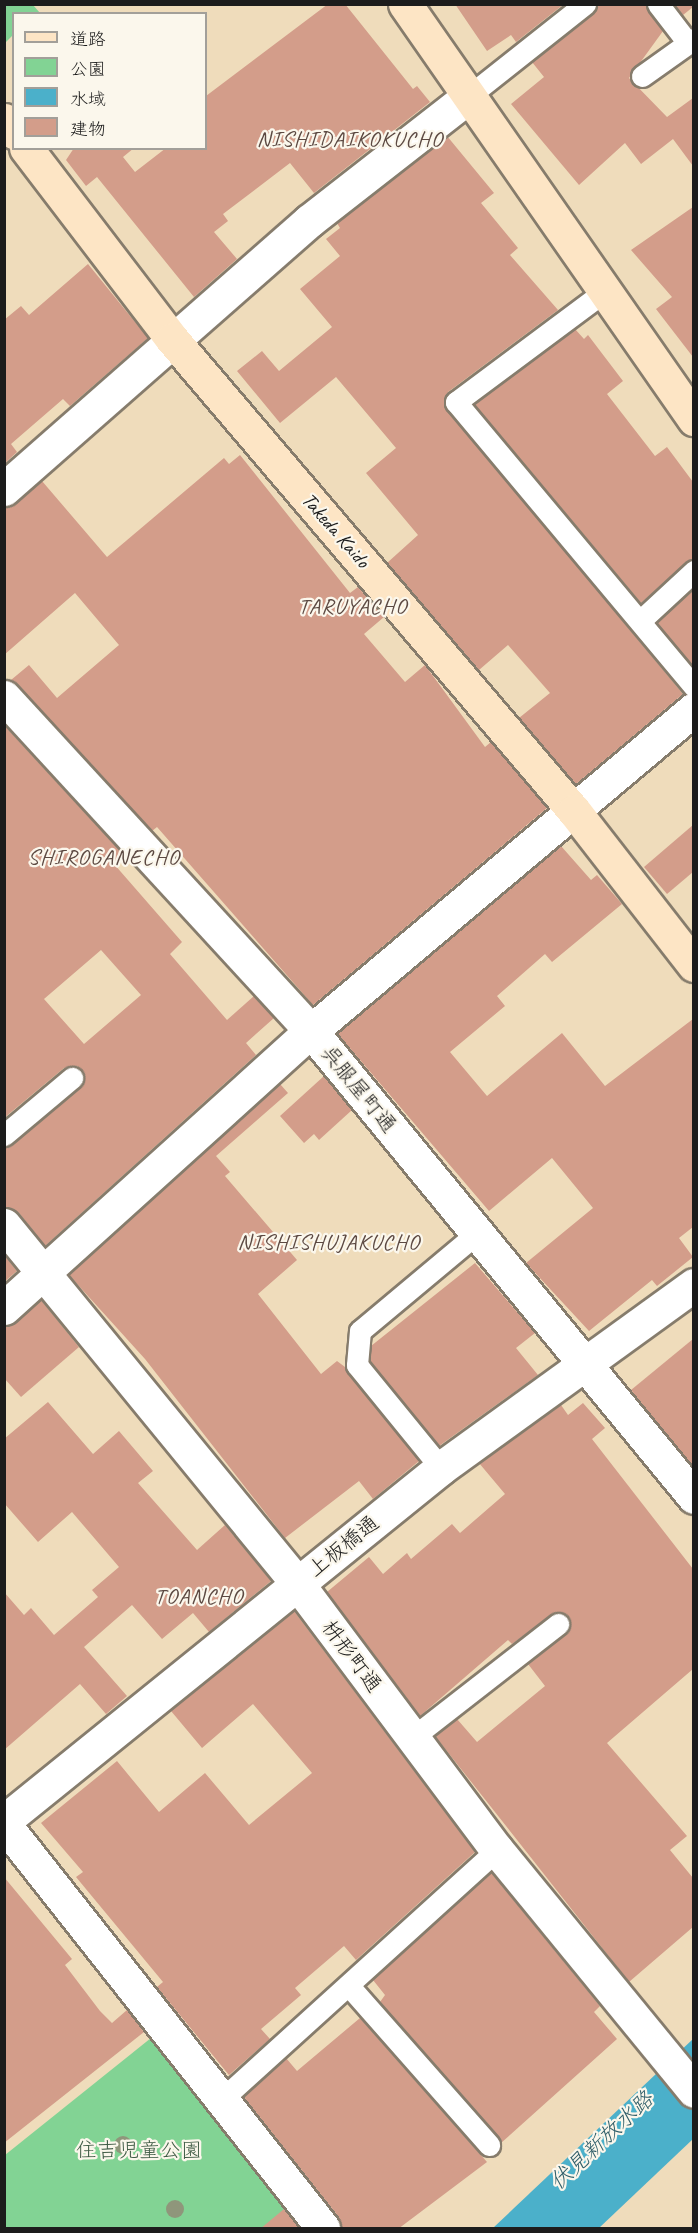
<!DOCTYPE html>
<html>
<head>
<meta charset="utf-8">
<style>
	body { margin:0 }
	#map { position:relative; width:698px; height:2233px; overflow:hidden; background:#efdcbb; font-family:Caveat,"Klee One",sans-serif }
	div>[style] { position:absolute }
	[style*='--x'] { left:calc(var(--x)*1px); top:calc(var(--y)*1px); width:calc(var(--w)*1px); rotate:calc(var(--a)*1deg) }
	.green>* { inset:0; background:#82d394 }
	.water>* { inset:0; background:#4bb0ca }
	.building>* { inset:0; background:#d39d8a }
	.roads { filter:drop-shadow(2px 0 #867c6c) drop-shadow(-2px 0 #867c6c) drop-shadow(0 2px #867c6c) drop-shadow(0 -2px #867c6c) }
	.service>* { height:21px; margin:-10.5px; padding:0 10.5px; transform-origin:10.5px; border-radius:10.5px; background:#fff }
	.minor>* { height:33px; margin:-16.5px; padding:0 16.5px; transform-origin:16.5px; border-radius:16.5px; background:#fff }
	.tertiary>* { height:33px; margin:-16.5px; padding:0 16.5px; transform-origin:16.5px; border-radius:16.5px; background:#fff }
	.secondary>* { height:33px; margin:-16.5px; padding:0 16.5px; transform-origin:16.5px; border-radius:16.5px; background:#fde5c5 }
	.trees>* { width:18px; height:18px; margin:-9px; border-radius:50%; background:#8f967b }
	span { translate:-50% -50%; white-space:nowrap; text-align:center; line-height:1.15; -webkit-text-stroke:4.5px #fbf7ec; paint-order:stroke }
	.street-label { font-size:21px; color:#1c1c1c }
	.park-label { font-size:21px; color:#405c46 }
	.neighbourhood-label { font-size:22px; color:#5c4942; letter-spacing:1.5px }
	.water-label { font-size:22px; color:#315f6a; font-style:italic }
	.frame { position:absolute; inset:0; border:6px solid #1c1c1c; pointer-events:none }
	.legend { position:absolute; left:12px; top:12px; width:195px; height:138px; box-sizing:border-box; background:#fbf7ec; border:2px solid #a29f99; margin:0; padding:8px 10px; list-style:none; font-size:18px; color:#1c1c1c }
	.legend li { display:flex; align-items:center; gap:12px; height:30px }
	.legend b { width:30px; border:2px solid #a29f99 }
</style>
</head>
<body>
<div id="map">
	<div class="green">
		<i style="clip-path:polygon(5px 4px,33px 5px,40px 13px,14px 14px,13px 35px,5px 43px)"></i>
		<i style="clip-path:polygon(151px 2038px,307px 2228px,5px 2228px,5px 2155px)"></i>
	</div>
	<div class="water">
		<i style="clip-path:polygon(693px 2039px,693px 2139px,599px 2228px,493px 2228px)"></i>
	</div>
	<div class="building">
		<i style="clip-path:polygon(328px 4px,345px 4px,413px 89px,417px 86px,430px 102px,314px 193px,290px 163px,223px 214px,228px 221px,214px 232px,237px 259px,194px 297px,97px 177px,86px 186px,66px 160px,74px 148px,134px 148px,123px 157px,135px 172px,166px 148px,206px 148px,206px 96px)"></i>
		<i style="clip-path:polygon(455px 4px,564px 4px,516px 42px,511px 35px,487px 51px)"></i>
		<i style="clip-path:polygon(597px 4px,645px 4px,663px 31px,629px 78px,667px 117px,693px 98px,693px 166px,673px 139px,641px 164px,625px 143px,579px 185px,511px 104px,544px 77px,532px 62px)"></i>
		<i style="clip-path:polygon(674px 4px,693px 4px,693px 7px,683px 15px)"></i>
		<i style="clip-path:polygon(447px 136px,494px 193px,481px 203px,518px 248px,510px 255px,558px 310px,448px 392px,444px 405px,683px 694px,576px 784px,519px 718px,550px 693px,508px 645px,479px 670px,387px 563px,418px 535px,366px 473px,396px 448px,336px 377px,280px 423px,237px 371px,262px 351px,279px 371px,332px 327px,300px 289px,340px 256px,326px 239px,340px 228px,337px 223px)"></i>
		<i style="clip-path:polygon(693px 207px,693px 357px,656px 309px,672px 297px,631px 250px)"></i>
		<i style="clip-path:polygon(88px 264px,148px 338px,70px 406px,63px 399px,11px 444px,17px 452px,4px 464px,4px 320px,21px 306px,29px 315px)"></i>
		<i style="clip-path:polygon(575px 329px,584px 339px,588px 335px,623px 381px,607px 394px,655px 456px,667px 447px,693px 482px,693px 559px,641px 603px,474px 404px)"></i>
		<i style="clip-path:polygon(240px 455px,350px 593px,358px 587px,384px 617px,364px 634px,405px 682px,425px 665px,485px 747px,491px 742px,547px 808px,313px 1005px,157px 827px,152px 831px,11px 680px,29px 665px,57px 698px,119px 645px,75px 593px,4px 655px,4px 507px,42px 481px,107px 557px,224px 458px,229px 464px)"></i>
		<i style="clip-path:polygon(693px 589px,693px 667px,657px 623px)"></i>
		<i style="clip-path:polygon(evenodd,4px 725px,124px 855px,114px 864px,182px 942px,170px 954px,227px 1020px,254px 996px,274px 1018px,246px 1043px,256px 1055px,45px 1246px,19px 1213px,4px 1207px,4px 1147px,80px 1088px,85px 1076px,77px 1066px,64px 1068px,4px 1118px,4px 725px,101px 950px,141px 995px,84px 1044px,44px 999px,101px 950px)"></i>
		<i style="clip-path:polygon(693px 825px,693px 872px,667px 894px,644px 867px)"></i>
		<i style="clip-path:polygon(561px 846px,591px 880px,597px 875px,622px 904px,552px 962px,545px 954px,497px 996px,505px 1006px,450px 1052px,487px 1096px,562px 1033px,605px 1086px,693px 1019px,693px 1227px,679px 1238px,693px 1257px,657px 1286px,652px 1280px,589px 1331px,526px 1263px,593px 1208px,552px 1158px,489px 1211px,337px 1033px)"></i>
		<i style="clip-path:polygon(324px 1076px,352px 1110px,319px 1140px,314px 1134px,304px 1143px,280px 1116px)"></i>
		<i style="clip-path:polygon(280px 1084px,288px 1093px,216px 1156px,230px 1172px,225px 1176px,297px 1260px,258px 1294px,321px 1374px,337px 1361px,345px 1367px,419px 1461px,373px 1499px,359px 1481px,285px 1538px,145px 1359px,69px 1275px)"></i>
		<i style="clip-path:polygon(4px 1255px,17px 1271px,4px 1282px)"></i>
		<i style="clip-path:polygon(475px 1263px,535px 1333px,516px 1348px,538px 1375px,439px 1446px,370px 1361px,371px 1346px)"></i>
		<i style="clip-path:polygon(41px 1300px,79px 1347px,21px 1397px,4px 1378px,4px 1326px)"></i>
		<i style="clip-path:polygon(693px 1339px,693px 1467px,631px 1390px)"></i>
		<i style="clip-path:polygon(48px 1402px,93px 1454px,119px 1431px,153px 1471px,138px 1483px,197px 1550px,225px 1525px,271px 1581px,209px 1632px,193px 1613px,162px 1639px,132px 1605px,84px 1647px,127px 1696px,106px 1714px,80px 1684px,4px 1750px,4px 1592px,24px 1615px,31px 1608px,54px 1635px,98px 1597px,92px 1590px,119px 1567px,72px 1512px,38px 1542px,4px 1503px,4px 1439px)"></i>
		<i style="clip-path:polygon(583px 1403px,605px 1428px,592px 1439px,693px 1569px,693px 1669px,607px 1743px,687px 1836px,670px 1850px,693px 1878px,693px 1927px,629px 1982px,435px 1736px,457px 1719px,477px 1742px,545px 1686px,528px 1664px,566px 1634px,568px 1616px,556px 1612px,512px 1644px,508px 1640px,420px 1716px,327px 1592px,369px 1557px,383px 1574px,407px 1553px,411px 1559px,452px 1524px,460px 1533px,505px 1494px,479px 1463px,561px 1405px,568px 1415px)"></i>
		<i style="clip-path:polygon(294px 1611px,475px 1852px,356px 1960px,344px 1946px,295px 1988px,301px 1995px,261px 2029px,270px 2039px,229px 2075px,157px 1987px,163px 1982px,76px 1877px,83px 1872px,41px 1823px,117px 1761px,159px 1812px,205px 1773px,249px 1825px,312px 1773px,253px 1704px,202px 1748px,171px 1711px)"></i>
		<i style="clip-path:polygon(491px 1872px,600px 2006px,594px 2012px,617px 2039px,501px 2143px,380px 2002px,385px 1995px,373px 1980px)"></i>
		<i style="clip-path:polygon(4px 1877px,72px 1959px,65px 1965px,100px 2011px,112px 2023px,127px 2010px,144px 2032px,4px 2143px)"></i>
		<i style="clip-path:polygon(360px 2018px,487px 2162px,398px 2229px,341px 2229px,338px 2216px,244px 2097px,286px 2058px,297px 2071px)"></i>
		<i style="clip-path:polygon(284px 2209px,300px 2229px,260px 2229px)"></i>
	</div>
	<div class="roads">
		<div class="service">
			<i style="--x:658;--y:4;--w:49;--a:52.4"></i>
			<i style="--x:642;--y:76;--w:64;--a:-35.4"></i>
			<i style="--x:470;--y:95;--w:147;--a:-38.4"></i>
			<i style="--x:605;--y:291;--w:186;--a:143.3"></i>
			<i style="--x:456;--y:402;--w:371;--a:50.1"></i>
			<i style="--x:640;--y:621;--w:74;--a:-42.8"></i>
			<i style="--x:4;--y:1135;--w:89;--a:-40"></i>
			<i style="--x:441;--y:1468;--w:133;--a:-129.2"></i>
			<i style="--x:357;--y:1365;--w:34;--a:-85"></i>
			<i style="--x:360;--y:1331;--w:153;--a:-39.9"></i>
			<i style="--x:413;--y:1737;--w:184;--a:-37.9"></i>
			<i style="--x:349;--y:1986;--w:212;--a:48.6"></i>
			<i style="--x:221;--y:2100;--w:372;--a:-42.2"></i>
		</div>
		<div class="minor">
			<i style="--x:4;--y:489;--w:406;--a:-41.3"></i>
			<i style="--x:309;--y:221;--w:204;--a:-38"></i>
			<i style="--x:4;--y:697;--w:454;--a:47.4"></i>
			<i style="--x:311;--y:1031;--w:603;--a:50.58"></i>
			<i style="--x:4;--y:1225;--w:463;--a:50.7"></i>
			<i style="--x:297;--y:1583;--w:334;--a:53.2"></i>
			<i style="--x:497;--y:1850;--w:311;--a:50.7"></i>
			<i style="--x:4;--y:1308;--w:413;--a:-42.1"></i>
			<i style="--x:311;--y:1031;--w:500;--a:-40.05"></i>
			<i style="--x:4;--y:1821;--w:562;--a:-38.93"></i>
			<i style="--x:441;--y:1468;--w:312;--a:-35.9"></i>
		</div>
		<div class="tertiary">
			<i style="--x:4;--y:1824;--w:515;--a:51.71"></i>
		</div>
		<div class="secondary">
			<i style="--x:405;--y:4;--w:506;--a:55.15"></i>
			<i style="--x:4;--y:120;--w:16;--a:50"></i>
			<i style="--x:26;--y:148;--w:240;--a:52.6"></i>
			<i style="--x:172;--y:339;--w:620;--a:49.58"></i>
			<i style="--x:574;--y:811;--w:195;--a:52.1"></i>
		</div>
	</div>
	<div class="trees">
		<i style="left:123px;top:2145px"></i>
		<i style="left:175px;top:2209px"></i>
	</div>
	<div class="street-label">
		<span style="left:336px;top:530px;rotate:49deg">Takeda Kaido</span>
		<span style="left:359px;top:1089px;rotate:51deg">呉服屋町通</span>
		<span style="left:343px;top:1546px;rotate:-39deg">上板橋通</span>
		<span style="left:352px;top:1656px;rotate:53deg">枡形町通</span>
	</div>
	<div class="park-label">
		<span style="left:139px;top:2150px">住吉児童公園</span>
	</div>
	<div class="neighbourhood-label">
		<span style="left:350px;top:140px">NISHIDAIKOKUCHO</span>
		<span style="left:353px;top:607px">TARUYACHO</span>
		<span style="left:104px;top:858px">SHIROGANECHO</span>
		<span style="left:329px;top:1243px">NISHISHUJAKUCHO</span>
		<span style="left:199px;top:1597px">TOANCHO</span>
	</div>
	<div class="water-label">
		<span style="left:602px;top:2141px;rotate:-43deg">伏見新放水路</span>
	</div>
	<div class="frame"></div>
	<ul class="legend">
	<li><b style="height:8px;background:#fde5c5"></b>道路</li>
	<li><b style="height:16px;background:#82d394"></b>公園</li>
	<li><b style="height:16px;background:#4bb0ca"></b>水域</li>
	<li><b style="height:16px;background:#d39d8a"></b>建物</li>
	</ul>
</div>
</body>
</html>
